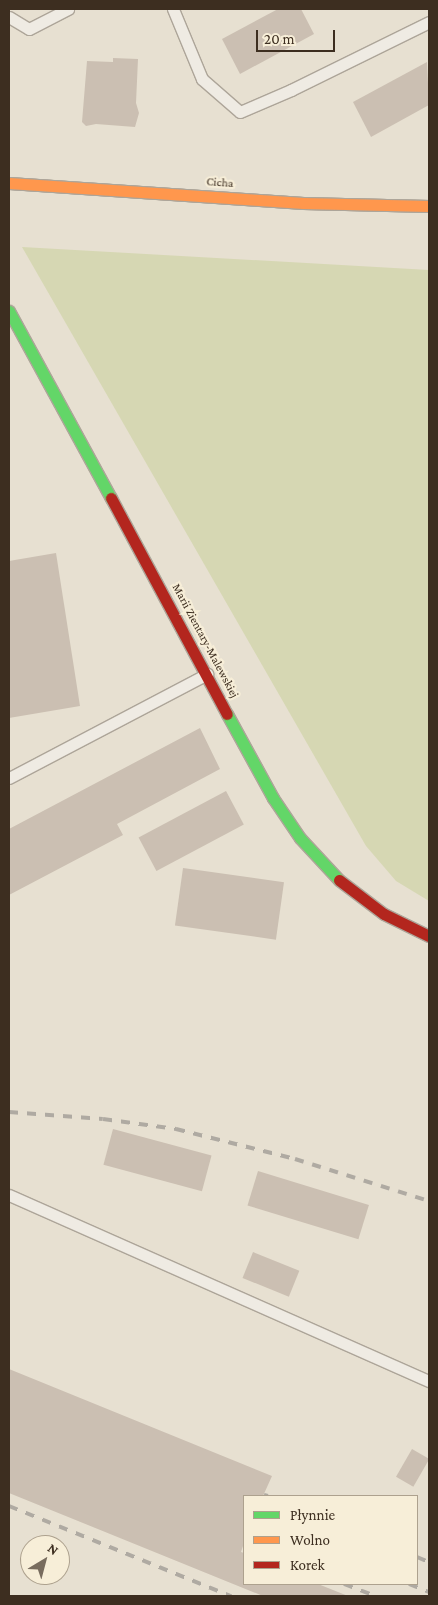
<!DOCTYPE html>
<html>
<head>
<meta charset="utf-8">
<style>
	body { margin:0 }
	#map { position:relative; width:438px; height:1605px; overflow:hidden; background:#e7e0d1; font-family:"Crimson Pro",serif }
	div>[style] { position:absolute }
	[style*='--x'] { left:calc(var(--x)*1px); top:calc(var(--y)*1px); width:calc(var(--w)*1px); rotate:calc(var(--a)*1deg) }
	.green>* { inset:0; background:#d6d7b3 }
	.building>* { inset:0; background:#cbbfb2; transform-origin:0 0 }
	.roads { filter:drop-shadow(1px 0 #ada599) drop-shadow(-1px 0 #ada599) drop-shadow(0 1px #ada599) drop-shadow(0 -1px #ada599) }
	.lane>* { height:11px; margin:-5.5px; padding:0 5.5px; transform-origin:5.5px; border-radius:5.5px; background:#efebe3 }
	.fast>* { height:11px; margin:-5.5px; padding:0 5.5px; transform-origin:5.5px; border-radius:5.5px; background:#63d668 }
	.slow>* { height:11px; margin:-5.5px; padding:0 5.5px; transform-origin:5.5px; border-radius:5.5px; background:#ff974d }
	.jam>* { height:11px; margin:-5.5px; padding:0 5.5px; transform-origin:5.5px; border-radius:5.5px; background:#b3261e }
	.rail>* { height:4px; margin-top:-2px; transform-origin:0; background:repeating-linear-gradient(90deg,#afaaa2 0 9px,transparent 0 18px) }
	span { translate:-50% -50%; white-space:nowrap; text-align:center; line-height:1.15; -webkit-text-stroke:4.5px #f7eed8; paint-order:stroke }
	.street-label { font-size:12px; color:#3d2e20 }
	.frame { position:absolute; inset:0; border:10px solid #3d2e20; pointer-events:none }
	.legend { position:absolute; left:243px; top:1495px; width:175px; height:90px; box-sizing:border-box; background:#f7eed8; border:1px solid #ada18e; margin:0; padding:6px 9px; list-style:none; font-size:15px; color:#3d2e20 }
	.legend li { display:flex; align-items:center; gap:10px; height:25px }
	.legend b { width:25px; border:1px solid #ada18e }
	.north { position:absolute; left:20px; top:1535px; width:50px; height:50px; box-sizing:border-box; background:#f7eed8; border:1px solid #ada18e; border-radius:50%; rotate:37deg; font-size:14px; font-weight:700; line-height:20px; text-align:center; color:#3d2e20 }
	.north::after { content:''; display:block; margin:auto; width:18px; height:22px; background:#786c5e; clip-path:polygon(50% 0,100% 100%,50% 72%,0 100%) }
	.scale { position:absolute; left:256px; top:30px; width:79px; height:22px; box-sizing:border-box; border:2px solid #3d2e20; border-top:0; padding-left:6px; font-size:15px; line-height:18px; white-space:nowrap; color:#3d2e20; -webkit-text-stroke:4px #f7eed8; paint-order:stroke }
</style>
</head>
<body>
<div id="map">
	<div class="green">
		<i style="clip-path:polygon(22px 247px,429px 270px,429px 901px,396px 881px,366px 846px)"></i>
	</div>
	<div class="building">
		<i style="clip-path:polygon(278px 9px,301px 9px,314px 34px,240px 74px,222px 39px)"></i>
		<i style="clip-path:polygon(113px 58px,138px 59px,136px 103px,139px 113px,135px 127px,96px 124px,86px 126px,82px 122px,87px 61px,113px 62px)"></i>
		<i style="clip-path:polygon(427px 62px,429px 105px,371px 137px,353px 102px)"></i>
		<i style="clip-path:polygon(56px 553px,80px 706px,9px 718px,9px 561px)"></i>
		<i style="clip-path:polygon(200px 728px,220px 769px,117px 824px,123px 835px,9px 895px,9px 829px)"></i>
		<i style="left:226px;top:791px;width:38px;height:99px;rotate:62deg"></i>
		<i style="left:183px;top:868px;width:102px;height:58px;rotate:8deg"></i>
		<i style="left:113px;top:1129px;width:102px;height:37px;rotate:15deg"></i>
		<i style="left:258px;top:1171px;width:116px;height:36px;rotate:17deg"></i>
		<i style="left:253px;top:1252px;width:50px;height:28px;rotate:22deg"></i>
		<i style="clip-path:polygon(9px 1369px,272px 1476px,263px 1496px,244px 1496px,244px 1543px,241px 1552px,244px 1553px,244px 1584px,318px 1584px,348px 1596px,263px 1596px,9px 1493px)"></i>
		<i style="left:412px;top:1449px;width:20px;height:32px;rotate:30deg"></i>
	</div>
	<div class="roads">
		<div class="lane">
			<i style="--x:173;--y:9;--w:76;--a:67.5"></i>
			<i style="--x:202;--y:79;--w:50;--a:41"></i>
			<i style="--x:240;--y:112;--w:56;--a:-23.3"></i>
			<i style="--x:291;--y:90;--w:154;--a:-26.2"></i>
			<i style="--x:9;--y:17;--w:23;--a:31"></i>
			<i style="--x:29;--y:29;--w:44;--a:-27.1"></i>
			<i style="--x:9;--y:778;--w:224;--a:-27.7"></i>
			<i style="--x:9;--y:1195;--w:459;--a:23.9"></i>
		</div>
		<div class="fast">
			<i style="--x:9;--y:311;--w:213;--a:61.4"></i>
			<i style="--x:227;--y:714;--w:96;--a:61.3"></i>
			<i style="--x:273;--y:798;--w:48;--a:56"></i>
			<i style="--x:300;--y:838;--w:57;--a:47.1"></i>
		</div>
		<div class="slow">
			<i style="--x:9;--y:183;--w:295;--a:3.9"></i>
			<i style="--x:303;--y:203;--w:126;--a:1.4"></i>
		</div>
		<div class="jam">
			<i style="--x:111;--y:498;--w:245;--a:61.8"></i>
			<i style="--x:339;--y:880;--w:56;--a:37.1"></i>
			<i style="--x:384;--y:914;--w:50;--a:26.1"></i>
		</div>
	</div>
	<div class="rail">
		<i style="--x:9;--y:1112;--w:94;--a:4.3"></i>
		<i style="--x:103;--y:1119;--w:74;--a:7.8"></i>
		<i style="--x:176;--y:1129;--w:123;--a:14.1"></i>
		<i style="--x:295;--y:1159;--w:140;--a:17.4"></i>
		<i style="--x:264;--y:1495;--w:4;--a:14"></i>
		<i style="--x:9;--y:1506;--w:240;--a:22.1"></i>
		<i style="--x:417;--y:1557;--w:13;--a:23"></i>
		<i style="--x:344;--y:1584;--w:34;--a:21"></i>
		<i style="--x:409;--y:1584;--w:22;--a:22"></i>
	</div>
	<div class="street-label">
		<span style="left:220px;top:183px;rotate:4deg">Cicha</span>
		<span style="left:205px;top:641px;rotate:62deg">Marii Zientary-Malewskiej</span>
	</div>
	<div class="frame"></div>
	<ul class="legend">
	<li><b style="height:6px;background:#63d668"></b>Płynnie</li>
	<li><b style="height:6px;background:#ff974d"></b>Wolno</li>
	<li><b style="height:6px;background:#b3261e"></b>Korek</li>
	</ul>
	<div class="north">N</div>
	<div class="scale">20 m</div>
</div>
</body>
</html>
